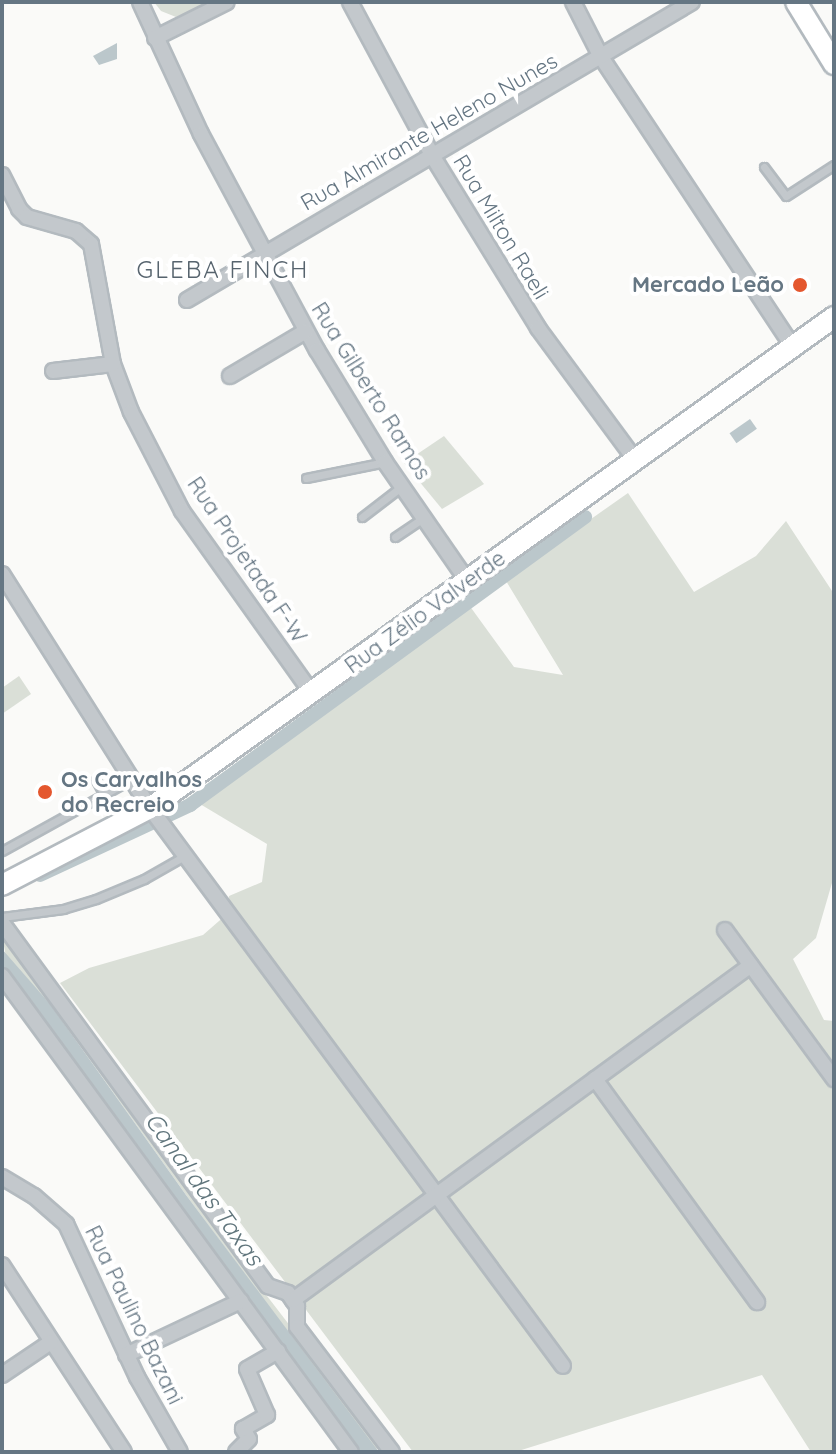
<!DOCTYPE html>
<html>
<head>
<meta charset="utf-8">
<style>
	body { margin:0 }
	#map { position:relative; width:836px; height:1454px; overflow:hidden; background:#fafaf8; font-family:Quicksand,sans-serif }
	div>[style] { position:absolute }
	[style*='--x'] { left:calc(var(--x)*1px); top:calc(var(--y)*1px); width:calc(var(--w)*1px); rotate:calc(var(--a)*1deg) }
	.green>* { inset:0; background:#dadfd7 }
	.water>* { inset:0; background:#bbc7cb; transform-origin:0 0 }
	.canal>* { height:14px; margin:-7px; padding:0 7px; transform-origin:7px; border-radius:7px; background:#bbc7cb }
	.roads { filter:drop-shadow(2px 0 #b3babf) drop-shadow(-2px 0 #b3babf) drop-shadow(0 2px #b3babf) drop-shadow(0 -2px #b3babf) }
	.lane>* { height:7px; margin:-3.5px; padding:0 3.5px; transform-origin:3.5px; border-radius:3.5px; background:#c3c8cc }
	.street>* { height:14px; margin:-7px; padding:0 7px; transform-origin:7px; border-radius:7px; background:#c3c8cc }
	.secondary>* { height:20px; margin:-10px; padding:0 10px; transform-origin:10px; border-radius:10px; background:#fff }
	.dots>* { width:22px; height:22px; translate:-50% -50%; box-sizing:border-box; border:4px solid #fff; border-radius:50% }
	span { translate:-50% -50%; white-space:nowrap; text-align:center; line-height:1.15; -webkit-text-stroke:8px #fff; paint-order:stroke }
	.street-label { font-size:22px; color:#657683 }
	.poi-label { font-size:22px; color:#657683; font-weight:700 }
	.right { translate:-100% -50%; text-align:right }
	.left { translate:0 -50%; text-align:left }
	.neighbourhood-label { font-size:24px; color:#57646e; letter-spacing:2px }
	.water-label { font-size:24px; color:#60757c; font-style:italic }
	.frame { position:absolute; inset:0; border:4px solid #657683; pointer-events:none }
</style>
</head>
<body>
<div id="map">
	<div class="green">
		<i style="clip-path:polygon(154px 2px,209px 2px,176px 17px,161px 11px)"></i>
		<i style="clip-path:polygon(444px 436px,484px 484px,442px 509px,404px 463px)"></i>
		<i style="clip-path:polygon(628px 493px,694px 592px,756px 556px,786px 521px,834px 594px,834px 876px,816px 938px,793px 959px,824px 1020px,834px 1021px,834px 1452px,811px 1452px,762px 1375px,515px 1452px,413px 1452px,60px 983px,89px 968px,203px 935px,227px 914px,229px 896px,262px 882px,267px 844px,200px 804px,469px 605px,514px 667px,563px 675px,500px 571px,583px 510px,591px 519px)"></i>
		<i style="clip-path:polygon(19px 676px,31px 694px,2px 714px,2px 688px)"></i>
		<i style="clip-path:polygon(2px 935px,124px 1096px,136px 1119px,230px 1241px,264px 1292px,387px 1452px,374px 1448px,186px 1195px,50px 1004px,6px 957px)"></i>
	</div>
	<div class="water">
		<i style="clip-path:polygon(117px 43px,117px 59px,99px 65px,93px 56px)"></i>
		<i style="left:750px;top:419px;width:12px;height:25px;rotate:55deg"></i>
		<i style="clip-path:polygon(2px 949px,50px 1004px,186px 1195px,379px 1452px,361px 1452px,2px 964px)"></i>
	</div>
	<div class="canal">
		<i style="--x:40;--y:875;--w:166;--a:-25"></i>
		<i style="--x:190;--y:805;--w:489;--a:-36.1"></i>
	</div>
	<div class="roads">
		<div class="lane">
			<i style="--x:764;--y:167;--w:36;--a:53"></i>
			<i style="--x:786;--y:196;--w:57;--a:-32.9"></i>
			<i style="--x:306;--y:478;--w:81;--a:-11.4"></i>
			<i style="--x:362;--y:517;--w:49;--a:-37.6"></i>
			<i style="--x:395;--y:537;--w:34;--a:-34"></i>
			<i style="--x:96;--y:780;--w:18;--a:61"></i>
			<i style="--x:2;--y:851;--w:149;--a:-29"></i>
			<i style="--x:2;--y:917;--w:62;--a:-7.5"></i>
			<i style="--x:63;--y:909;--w:34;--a:-17"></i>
			<i style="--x:96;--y:899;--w:52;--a:-22.6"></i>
			<i style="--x:144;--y:879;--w:48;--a:-29.7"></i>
		</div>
		<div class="street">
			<i style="--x:140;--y:2;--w:145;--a:65.2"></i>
			<i style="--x:201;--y:134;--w:245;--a:61.8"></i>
			<i style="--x:317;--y:350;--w:131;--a:58.7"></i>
			<i style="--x:385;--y:462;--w:146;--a:55.3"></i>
			<i style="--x:350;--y:2;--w:176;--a:61.8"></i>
			<i style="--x:433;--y:157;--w:201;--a:58.4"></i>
			<i style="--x:538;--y:328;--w:165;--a:53.6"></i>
			<i style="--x:573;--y:2;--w:62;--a:63"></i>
			<i style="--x:601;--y:57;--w:348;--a:56.5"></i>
			<i style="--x:155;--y:38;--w:80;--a:-26.6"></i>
			<i style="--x:2;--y:175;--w:38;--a:63"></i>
			<i style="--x:19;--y:209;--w:11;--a:45"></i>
			<i style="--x:27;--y:217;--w:51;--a:15.9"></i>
			<i style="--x:76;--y:231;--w:20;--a:41"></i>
			<i style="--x:91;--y:244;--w:122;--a:79.6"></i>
			<i style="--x:113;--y:364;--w:51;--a:69.4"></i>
			<i style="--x:131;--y:412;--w:111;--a:62.7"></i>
			<i style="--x:182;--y:511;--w:224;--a:54.5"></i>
			<i style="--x:187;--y:300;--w:586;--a:-30.54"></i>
			<i style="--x:53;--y:371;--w:60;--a:-6.7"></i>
			<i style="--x:230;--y:376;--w:88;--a:-30.6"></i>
			<i style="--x:2;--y:574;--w:277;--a:57.7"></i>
			<i style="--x:150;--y:808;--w:694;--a:53.49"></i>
			<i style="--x:2;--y:923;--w:450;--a:53.8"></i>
			<i style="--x:268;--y:1286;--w:21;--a:19"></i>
			<i style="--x:288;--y:1293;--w:16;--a:55"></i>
			<i style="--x:297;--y:1306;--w:21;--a:90"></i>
			<i style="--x:297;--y:1327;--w:157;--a:52.8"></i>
			<i style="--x:725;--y:930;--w:185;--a:53.8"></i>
			<i style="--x:2;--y:976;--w:590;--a:53.75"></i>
			<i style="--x:595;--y:1079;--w:276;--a:54"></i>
			<i style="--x:2;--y:1177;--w:37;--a:31"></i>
			<i style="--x:34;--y:1196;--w:43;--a:41.2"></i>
			<i style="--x:66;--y:1224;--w:169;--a:65.1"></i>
			<i style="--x:137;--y:1377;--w:86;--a:60.2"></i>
			<i style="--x:2;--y:1265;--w:223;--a:56.9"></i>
			<i style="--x:293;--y:1300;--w:567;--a:-36.18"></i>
			<i style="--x:126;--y:1355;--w:127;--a:-25.2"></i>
			<i style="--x:2;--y:1375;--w:59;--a:-34"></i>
			<i style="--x:236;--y:1452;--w:18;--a:-45"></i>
			<i style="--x:249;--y:1439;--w:12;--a:-121"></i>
			<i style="--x:243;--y:1429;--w:28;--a:-30"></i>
			<i style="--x:267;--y:1415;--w:50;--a:-113.5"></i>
			<i style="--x:247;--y:1369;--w:36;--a:-30"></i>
		</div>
		<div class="secondary">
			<i style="--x:796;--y:2;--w:73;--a:58.5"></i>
			<i style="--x:2;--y:885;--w:167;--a:-27.5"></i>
			<i style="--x:150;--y:808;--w:842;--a:-35.67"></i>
		</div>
	</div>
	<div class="dots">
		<i style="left:800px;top:285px;background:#e4572e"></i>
		<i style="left:45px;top:792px;background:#e4572e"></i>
	</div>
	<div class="street-label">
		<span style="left:429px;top:132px;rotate:-30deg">Rua Almirante Heleno Nunes</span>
		<span style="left:501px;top:227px;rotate:59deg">Rua Milton Raeli</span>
		<span style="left:371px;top:391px;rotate:58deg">Rua Gilberto Ramos</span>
		<span style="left:247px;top:560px;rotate:56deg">Rua Projetada F-W</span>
		<span style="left:425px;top:612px;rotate:-36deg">Rua Zélio Valverde</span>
		<span style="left:134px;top:1315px;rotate:64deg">Rua Paulino Bazani</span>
	</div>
	<div class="poi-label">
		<span class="right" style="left:784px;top:285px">Mercado Leão</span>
		<span class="left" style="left:61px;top:792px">Os Carvalhos<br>do Recreio</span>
	</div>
	<div class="neighbourhood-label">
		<span style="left:223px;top:270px">GLEBA FINCH</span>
	</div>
	<div class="water-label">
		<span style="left:204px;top:1189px;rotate:54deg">Canal das Taxas</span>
	</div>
	<div class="frame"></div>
</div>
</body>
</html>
